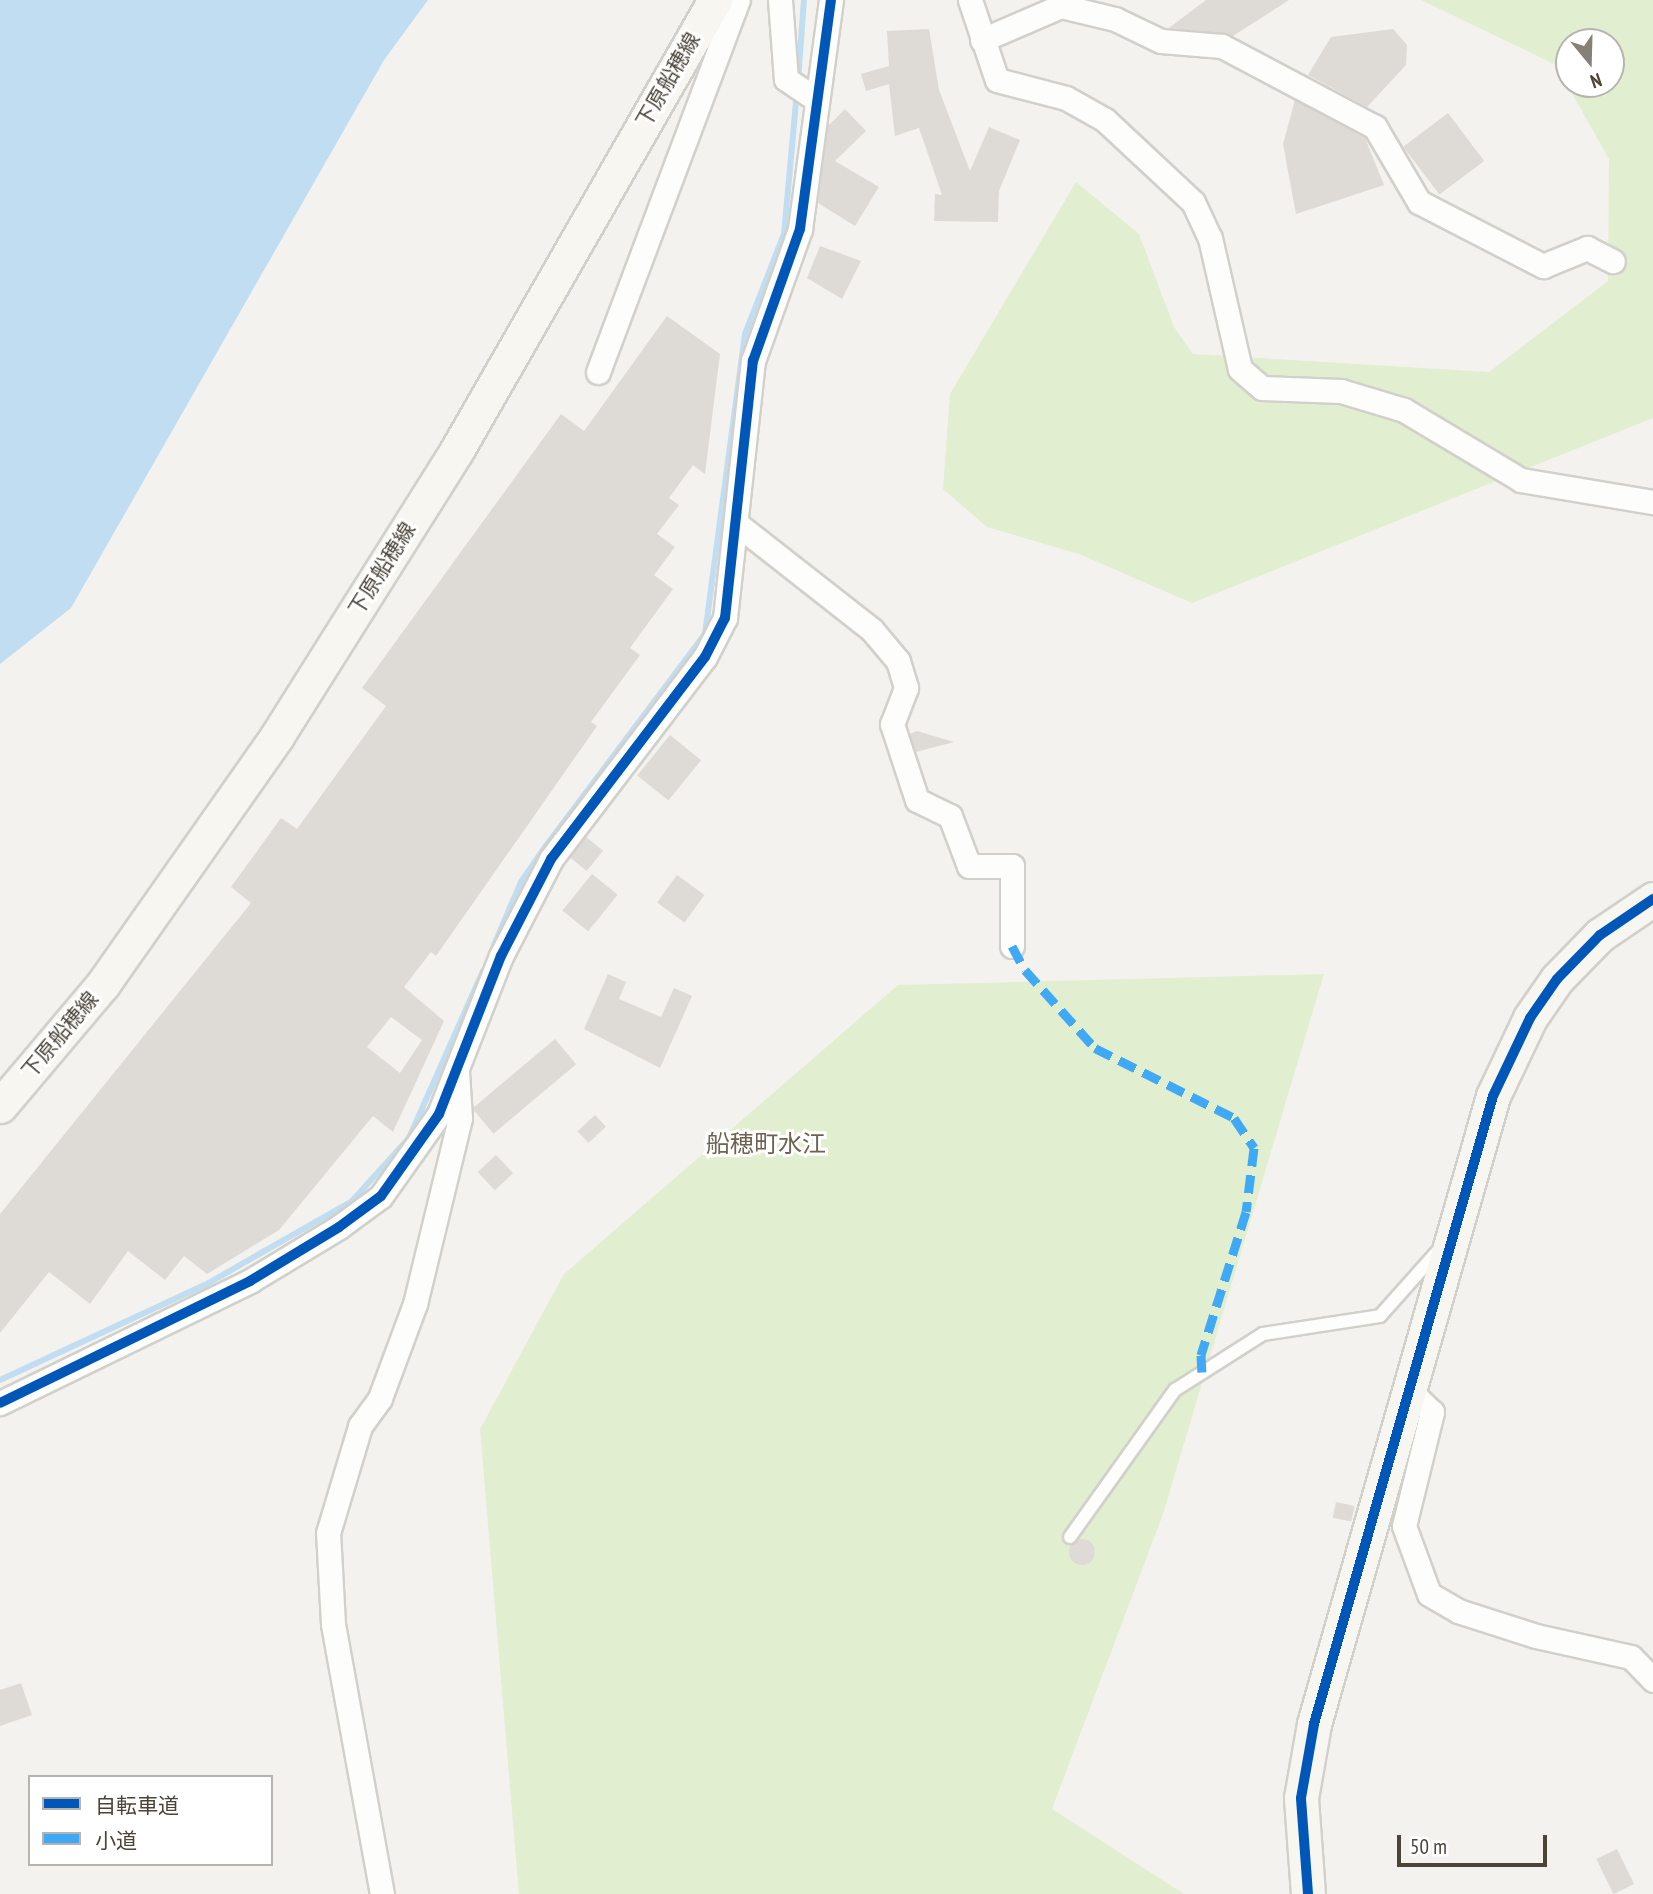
<!DOCTYPE html>
<html>
<head>
<meta charset="utf-8">
<style>
	body { margin:0 }
	#map { position:relative; width:1653px; height:1894px; overflow:hidden; background:#f4f2ee; font-family:"PT Sans Narrow","Noto Sans JP",sans-serif }
	div>[style] { position:absolute }
	[style*='--x'] { left:calc(var(--x)*1px); top:calc(var(--y)*1px); width:calc(var(--w)*1px); rotate:calc(var(--a)*1deg) }
	.green>* { inset:0; background:#e1eecf }
	.water>* { inset:0; background:#c0ddf1 }
	.stream>* { height:6px; margin:-3px; padding:0 3px; transform-origin:3px; border-radius:3px; background:#c0ddf1 }
	.building>* { inset:0; background:#dedbd6; transform-origin:0 0 }
	.round { border-radius:50% }
	.roads { filter:drop-shadow(2px 0 #d2d0cb) drop-shadow(-2px 0 #d2d0cb) drop-shadow(0 2px #d2d0cb) drop-shadow(0 -2px #d2d0cb) }
	.lane>* { height:12px; margin:-6px; padding:0 6px; transform-origin:6px; border-radius:6px; background:#fdfdfc }
	.street>* { height:23px; margin:-11.5px; padding:0 11.5px; transform-origin:11.5px; border-radius:11.5px; background:#fdfdfc }
	.secondary>* { height:33px; margin:-16.5px; padding:0 16.5px; transform-origin:16.5px; border-radius:16.5px; background:#f7f6f1 }
	.quiet>* { height:9px; margin-top:-4.5px; transform-origin:0; background:repeating-linear-gradient(90deg,#3fa9f5 0 18px,transparent 0 27px) }
	.cycleway>* { height:10px; margin:-5px; padding:0 5px; transform-origin:5px; border-radius:5px; background:#0057b8 }
	span { translate:-50% -50%; white-space:nowrap; text-align:center; line-height:1.15; -webkit-text-stroke:6px #fff; paint-order:stroke }
	.street-label { font-size:21px; color:#4b4439 }
	.quarter-label { font-size:24px; color:#6e6250 }
	.legend { position:absolute; left:28px; top:1775px; width:245px; height:91px; box-sizing:border-box; background:#fff; border:2px solid #b7b4b0; margin:0; padding:9px 12px; list-style:none; font-size:21px; color:#4b4439 }
	.legend li { display:flex; align-items:center; gap:14px; height:35px }
	.legend b { width:35px; border:2px solid #b7b4b0 }
	.north { position:absolute; left:1555px; top:28px; width:70px; height:70px; box-sizing:border-box; background:#fff; border:2px solid #b7b4b0; border-radius:50%; rotate:161deg; font-size:19px; font-weight:700; line-height:28px; text-align:center; color:#4b4439 }
	.north::after { content:''; display:block; margin:auto; width:24px; height:32px; background:#868178; clip-path:polygon(50% 0,100% 100%,50% 72%,0 100%) }
	.scale { position:absolute; left:1397px; top:1835px; width:150px; height:32px; box-sizing:border-box; border:4px solid #4b4439; border-top:0; padding-left:9px; font-size:21px; line-height:24px; white-space:nowrap; color:#4b4439; -webkit-text-stroke:5px #fff; paint-order:stroke }
</style>
</head>
<body>
<div id="map">
	<div class="green">
		<i style="clip-path:polygon(evenodd,1421px 0,1653px 0,1653px 418px,1192px 603px,1079px 554px,987px 527px,943px 489px,950px 394px,1076px 182px,1139px 234px,1174px 327px,1193px 354px,1489px 372px,1608px 281px,1609px 159px,1556px 65px,1421px 0,1569px 42px,1611px 42px,1611px 84px,1569px 84px,1569px 42px)"></i>
		<i style="clip-path:polygon(1324px 974px,1163px 1514px,1052px 1809px,1184px 1894px,519px 1894px,480px 1429px,564px 1274px,898px 985px)"></i>
	</div>
	<div class="water">
		<i style="clip-path:polygon(0 0,428px 0,384px 60px,71px 608px,0 664px)"></i>
	</div>
	<div class="stream">
		<i style="--x:798;--y:81;--w:81;--a:-85.8"></i>
		<i style="--x:494;--y:945;--w:69;--a:-66.8"></i>
		<i style="--x:521;--y:882;--w:42;--a:-55.6"></i>
		<i style="--x:545;--y:847;--w:266;--a:-53.1"></i>
		<i style="--x:705;--y:634;--w:303;--a:-82.4"></i>
		<i style="--x:745;--y:334;--w:107;--a:-68.7"></i>
		<i style="--x:784;--y:234;--w:143;--a:-84.8"></i>
		<i style="--x:0;--y:1380;--w:226;--a:-24.9"></i>
		<i style="--x:205;--y:1285;--w:169;--a:-29.7"></i>
		<i style="--x:352;--y:1201;--w:85;--a:-47.9"></i>
		<i style="--x:409;--y:1138;--w:183;--a:-66.1"></i>
	</div>
	<div class="building">
		<i style="clip-path:polygon(1206px 0,1289px 0,1233px 36px,1169px 28px)"></i>
		<i style="clip-path:polygon(929px 29px,939px 90px,970px 171px,989px 127px,1020px 140px,999px 191px,998px 222px,934px 221px,935px 194px,942px 195px,919px 128px,895px 136px,889px 84px,866px 91px,861px 74px,889px 66px,887px 31px)"></i>
		<i style="clip-path:polygon(1393px 29px,1407px 45px,1406px 65px,1367px 107px,1308px 75px,1331px 37px)"></i>
		<i style="clip-path:polygon(1295px 100px,1365px 138px,1384px 185px,1296px 214px,1283px 144px)"></i>
		<i style="clip-path:polygon(845px 109px,866px 131px,835px 161px,879px 187px,855px 226px,818px 203px,828px 126px)"></i>
		<i style="left:1448px;top:113px;width:60px;height:56px;rotate:53deg"></i>
		<i style="clip-path:polygon(820px 246px,861px 261px,842px 299px,807px 278px)"></i>
		<i style="clip-path:polygon(evenodd,667px 316px,720px 354px,705px 474px,693px 465px,669px 498px,679px 505px,657px 534px,675px 547px,654px 575px,673px 589px,630px 648px,640px 655px,591px 722px,597px 726px,436px 956px,431px 952px,404px 987px,444px 1021px,393px 1132px,373px 1116px,279px 1230px,207px 1274px,184px 1256px,165px 1280px,128px 1251px,90px 1304px,49px 1272px,0 1333px,0 1214px,251px 903px,231px 887px,281px 818px,297px 829px,386px 706px,362px 688px,561px 414px,584px 431px,667px 316px,391px 1017px,422px 1040px,400px 1073px,367px 1047px,391px 1017px)"></i>
		<i style="clip-path:polygon(917px 731px,954px 742px,916px 752px,910px 734px)"></i>
		<i style="left:670px;top:735px;width:40px;height:52px;rotate:39deg"></i>
		<i style="left:586px;top:837px;width:22px;height:26px;rotate:39deg"></i>
		<i style="left:592px;top:874px;width:33px;height:47px;rotate:39deg"></i>
		<i style="left:677px;top:875px;width:34px;height:34px;rotate:36deg"></i>
		<i style="clip-path:polygon(608px 974px,626px 982px,619px 999px,661px 1017px,674px 988px,692px 996px,660px 1068px,584px 1029px)"></i>
		<i style="left:555px;top:1039px;width:33px;height:108px;rotate:50deg"></i>
		<i style="left:595px;top:1115px;width:16px;height:24px;rotate:47deg"></i>
		<i style="left:496px;top:1155px;width:25px;height:25px;rotate:47deg"></i>
		<i style="left:1336px;top:1502px;width:19px;height:16px;rotate:12deg"></i>
		<i class="round" style="left:1069px;top:1539px;width:26px;height:26px"></i>
		<i style="clip-path:polygon(21px 1683px,32px 1715px,0 1726px,0 1690px)"></i>
		<i style="left:1617px;top:1849px;width:39px;height:23px;rotate:64deg"></i>
	</div>
	<div class="roads">
		<div class="lane">
			<i style="--x:1070;--y:1537;--w:181;--a:-54.5"></i>
			<i style="--x:1175;--y:1390;--w:104;--a:-32.5"></i>
			<i style="--x:1263;--y:1334;--w:118;--a:-8.7"></i>
			<i style="--x:1380;--y:1316;--w:87;--a:-48.3"></i>
		</div>
		<div class="street">
			<i style="--x:780;--y:0;--w:79;--a:85.7"></i>
			<i style="--x:786;--y:79;--w:32;--a:34"></i>
			<i style="--x:970;--y:0;--w:84;--a:71.4"></i>
			<i style="--x:997;--y:80;--w:71;--a:14.6"></i>
			<i style="--x:1066;--y:98;--w:45;--a:29.4"></i>
			<i style="--x:1105;--y:120;--w:120;--a:43"></i>
			<i style="--x:1193;--y:202;--w:40;--a:65"></i>
			<i style="--x:1210;--y:238;--w:134;--a:77.1"></i>
			<i style="--x:1240;--y:369;--w:29;--a:41"></i>
			<i style="--x:1262;--y:388;--w:79;--a:2.2"></i>
			<i style="--x:1341;--y:391;--w:66;--a:16.8"></i>
			<i style="--x:1404;--y:410;--w:136;--a:30.9"></i>
			<i style="--x:1521;--y:480;--w:134;--a:9.5"></i>
			<i style="--x:982;--y:40;--w:86;--a:-23.3"></i>
			<i style="--x:1061;--y:6;--w:56;--a:13.5"></i>
			<i style="--x:1115;--y:19;--w:51;--a:25.6"></i>
			<i style="--x:1161;--y:41;--w:61;--a:4.7"></i>
			<i style="--x:1222;--y:46;--w:173;--a:27.9"></i>
			<i style="--x:1375;--y:127;--w:87;--a:59.6"></i>
			<i style="--x:1419;--y:202;--w:140;--a:27.3"></i>
			<i style="--x:1543;--y:266;--w:48;--a:-22.2"></i>
			<i style="--x:1587;--y:248;--w:29;--a:27"></i>
			<i style="--x:598;--y:372;--w:397;--a:-69.4"></i>
			<i style="--x:737;--y:524;--w:172;--a:38.1"></i>
			<i style="--x:872;--y:630;--w:40;--a:50"></i>
			<i style="--x:898;--y:661;--w:28;--a:73"></i>
			<i style="--x:906;--y:688;--w:39;--a:111"></i>
			<i style="--x:892;--y:724;--w:80;--a:71.8"></i>
			<i style="--x:917;--y:800;--w:37;--a:26"></i>
			<i style="--x:950;--y:816;--w:53;--a:69.2"></i>
			<i style="--x:969;--y:866;--w:43;--a:0"></i>
			<i style="--x:1012;--y:866;--w:80;--a:90"></i>
			<i style="--x:1409;--y:1390;--w:32;--a:44"></i>
			<i style="--x:1432;--y:1412;--w:117;--a:103.8"></i>
			<i style="--x:1404;--y:1526;--w:72;--a:69.8"></i>
			<i style="--x:1429;--y:1594;--w:34;--a:30"></i>
			<i style="--x:1458;--y:1611;--w:82;--a:17.8"></i>
			<i style="--x:1536;--y:1636;--w:97;--a:12.5"></i>
			<i style="--x:1631;--y:1657;--w:32;--a:46"></i>
			<i style="--x:0;--y:1403;--w:278;--a:-26"></i>
			<i style="--x:250;--y:1281;--w:104;--a:-31.2"></i>
			<i style="--x:339;--y:1227;--w:52;--a:-36.4"></i>
			<i style="--x:381;--y:1196;--w:100;--a:-54.7"></i>
			<i style="--x:439;--y:1114;--w:170;--a:-68.6"></i>
			<i style="--x:501;--y:956;--w:109;--a:-62.7"></i>
			<i style="--x:551;--y:859;--w:254;--a:-52.7"></i>
			<i style="--x:705;--y:657;--w:44;--a:-62.9"></i>
			<i style="--x:725;--y:618;--w:259;--a:-83.8"></i>
			<i style="--x:753;--y:361;--w:140;--a:-70.4"></i>
			<i style="--x:800;--y:229;--w:231;--a:-82.3"></i>
			<i style="--x:382;--y:1894;--w:274;--a:-100.3"></i>
			<i style="--x:333;--y:1624;--w:91;--a:-93.1"></i>
			<i style="--x:328;--y:1533;--w:112;--a:-73.3"></i>
			<i style="--x:360;--y:1426;--w:34;--a:-54"></i>
			<i style="--x:380;--y:1398;--w:100;--a:-69.6"></i>
			<i style="--x:415;--y:1304;--w:191;--a:-76.4"></i>
			<i style="--x:460;--y:1118;--w:46;--a:-93.7"></i>
		</div>
		<div class="secondary">
			<i style="--x:0;--y:1106;--w:160;--a:-49.8"></i>
			<i style="--x:103;--y:984;--w:303;--a:-54.9"></i>
			<i style="--x:277;--y:736;--w:338;--a:-57.8"></i>
			<i style="--x:457;--y:450;--w:519;--a:-60.17"></i>
			<i style="--x:1308;--y:1894;--w:96;--a:-94.2"></i>
			<i style="--x:1301;--y:1798;--w:75;--a:-80"></i>
			<i style="--x:1314;--y:1724;--w:653;--a:-74.09"></i>
			<i style="--x:1493;--y:1096;--w:86;--a:-64.6"></i>
			<i style="--x:1530;--y:1018;--w:47;--a:-55.3"></i>
			<i style="--x:1557;--y:979;--w:62;--a:-45.7"></i>
			<i style="--x:1600;--y:935;--w:64;--a:-34.2"></i>
		</div>
	</div>
	<div class="quiet">
		<i style="--x:1012;--y:946;--w:27;--a:62"></i>
		<i style="--x:1025;--y:970;--w:105;--a:48.1"></i>
		<i style="--x:1095;--y:1048;--w:156;--a:26.7"></i>
		<i style="--x:1234;--y:1118;--w:36;--a:56"></i>
		<i style="--x:1254;--y:1148;--w:64;--a:97.1"></i>
		<i style="--x:1246;--y:1212;--w:150;--a:107.5"></i>
		<i style="--x:1201;--y:1355;--w:17;--a:87"></i>
	</div>
	<div class="cycleway">
		<i style="--x:0;--y:1403;--w:278;--a:-26"></i>
		<i style="--x:250;--y:1281;--w:104;--a:-31.2"></i>
		<i style="--x:339;--y:1227;--w:52;--a:-36.4"></i>
		<i style="--x:381;--y:1196;--w:100;--a:-54.7"></i>
		<i style="--x:439;--y:1114;--w:170;--a:-68.6"></i>
		<i style="--x:501;--y:956;--w:109;--a:-62.7"></i>
		<i style="--x:551;--y:859;--w:254;--a:-52.7"></i>
		<i style="--x:705;--y:657;--w:44;--a:-62.9"></i>
		<i style="--x:725;--y:618;--w:259;--a:-83.8"></i>
		<i style="--x:753;--y:361;--w:140;--a:-70.4"></i>
		<i style="--x:800;--y:229;--w:231;--a:-82.3"></i>
		<i style="--x:1308;--y:1894;--w:96;--a:-94.2"></i>
		<i style="--x:1301;--y:1798;--w:75;--a:-80"></i>
		<i style="--x:1314;--y:1724;--w:653;--a:-74.09"></i>
		<i style="--x:1493;--y:1096;--w:86;--a:-64.6"></i>
		<i style="--x:1530;--y:1018;--w:47;--a:-55.3"></i>
		<i style="--x:1557;--y:979;--w:62;--a:-45.7"></i>
		<i style="--x:1600;--y:935;--w:64;--a:-34.2"></i>
	</div>
	<div class="street-label">
		<span style="left:668px;top:80px;rotate:-60deg">下原船穂線</span>
		<span style="left:382px;top:569px;rotate:-58deg">下原船穂線</span>
		<span style="left:60px;top:1035px;rotate:-50deg">下原船穂線</span>
	</div>
	<div class="quarter-label">
		<span style="left:766px;top:1144px">船穂町水江</span>
	</div>
	<ul class="legend">
	<li><b style="height:9px;background:#0057b8"></b>自転車道</li>
	<li><b style="height:9px;background:#3fa9f5"></b>小道</li>
	</ul>
	<div class="north">N</div>
	<div class="scale">50 m</div>
</div>
</body>
</html>
